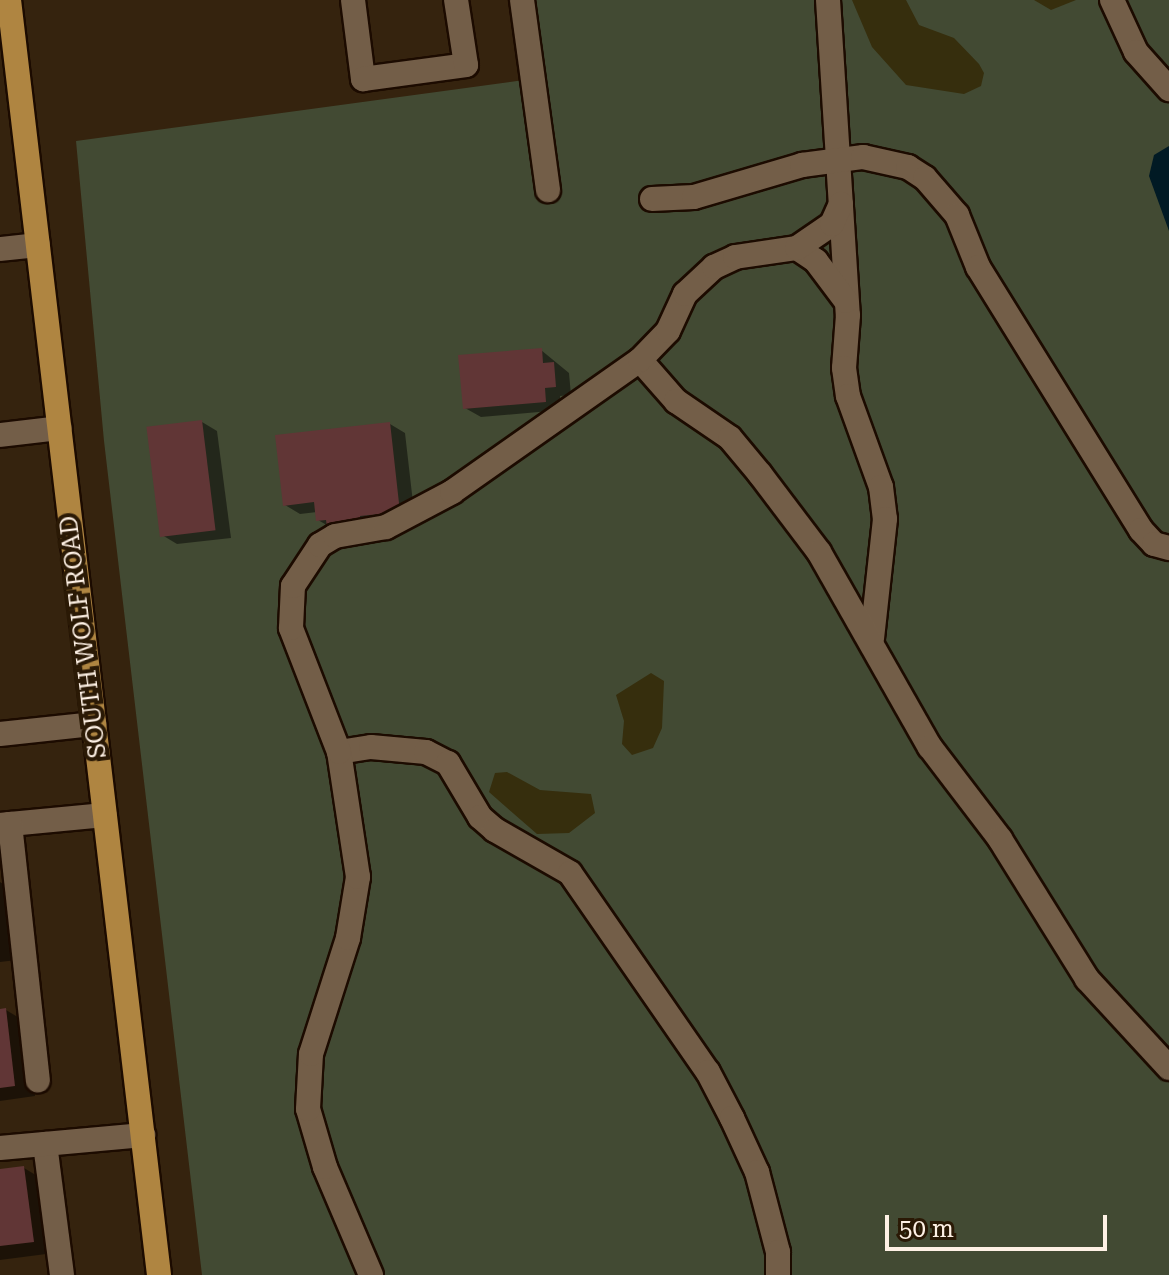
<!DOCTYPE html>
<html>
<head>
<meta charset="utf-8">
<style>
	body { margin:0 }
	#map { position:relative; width:1169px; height:1275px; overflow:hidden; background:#35230e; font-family:"Roboto Serif",serif }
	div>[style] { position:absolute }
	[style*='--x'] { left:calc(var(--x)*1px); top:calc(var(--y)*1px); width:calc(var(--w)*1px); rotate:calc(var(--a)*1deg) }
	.green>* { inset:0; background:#424a33 }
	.sand>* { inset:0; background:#362e0d }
	.water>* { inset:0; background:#011a24 }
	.shadow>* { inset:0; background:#0007 }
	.building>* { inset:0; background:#613636; transform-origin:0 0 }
	.roads { filter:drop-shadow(2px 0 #1c0b00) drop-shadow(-2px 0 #1c0b00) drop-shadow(0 2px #1c0b00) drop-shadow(0 -2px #1c0b00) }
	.minor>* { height:24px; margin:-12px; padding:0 12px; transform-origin:12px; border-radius:12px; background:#735e48 }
	.major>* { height:24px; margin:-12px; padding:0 12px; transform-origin:12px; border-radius:12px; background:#af8541 }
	span { translate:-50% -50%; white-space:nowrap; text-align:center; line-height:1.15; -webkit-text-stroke:8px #2a1905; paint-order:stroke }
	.street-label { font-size:24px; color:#fef1e5 }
	.scale { position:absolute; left:885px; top:1215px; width:222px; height:36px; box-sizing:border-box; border:4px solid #fef1e5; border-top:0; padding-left:10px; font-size:24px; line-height:28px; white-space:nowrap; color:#fef1e5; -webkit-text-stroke:6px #2a1905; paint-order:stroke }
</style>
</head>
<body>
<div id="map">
	<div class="green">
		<i style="clip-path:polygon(514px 0,1169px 0,1169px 1275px,202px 1275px,104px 441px,76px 141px,524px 80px)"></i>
	</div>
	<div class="sand">
		<i style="clip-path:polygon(852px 0,906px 0,919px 25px,954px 38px,979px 64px,984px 73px,981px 86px,964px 94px,906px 85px,872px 47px)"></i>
		<i style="clip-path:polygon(1034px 0,1076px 0,1051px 10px)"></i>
		<i style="clip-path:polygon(651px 673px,664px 681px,662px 728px,653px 748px,632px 755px,622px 744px,624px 721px,616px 695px)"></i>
		<i style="clip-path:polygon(507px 772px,540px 790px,591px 794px,595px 813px,569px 833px,537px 834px,489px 792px,495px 773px)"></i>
	</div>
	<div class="water">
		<i style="clip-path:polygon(1169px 146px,1169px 231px,1149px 176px,1154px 155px)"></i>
	</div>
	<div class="shadow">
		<i style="clip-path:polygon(541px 350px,569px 373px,571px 395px,560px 396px,561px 410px,481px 417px,465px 408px)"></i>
		<i style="clip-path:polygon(202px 422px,217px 431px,231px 538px,177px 544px,162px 535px)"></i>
		<i style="clip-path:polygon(390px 424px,405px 433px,415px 520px,344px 535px,318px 520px,317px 512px,300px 514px,285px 505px)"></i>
		<i style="clip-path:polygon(0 882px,8px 887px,17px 960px,0 962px)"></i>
		<i style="clip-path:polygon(6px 1010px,26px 1022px,35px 1096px,0 1101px,0 1011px)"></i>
		<i style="clip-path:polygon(24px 1168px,44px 1180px,54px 1253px,0 1260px,0 1171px)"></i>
	</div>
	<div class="building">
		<i style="clip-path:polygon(542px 348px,543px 363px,554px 362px,556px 387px,545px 388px,546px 402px,463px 409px,458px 355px)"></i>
		<i style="left:202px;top:420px;width:111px;height:56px;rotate:83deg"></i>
		<i style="clip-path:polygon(390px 422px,400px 512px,360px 516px,361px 524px,327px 527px,326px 520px,316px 521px,314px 502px,283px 506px,275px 435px)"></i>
		<i style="clip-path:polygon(6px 1008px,15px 1086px,0 1088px,0 1009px)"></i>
		<i style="clip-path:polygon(24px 1166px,34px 1242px,0 1246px,0 1169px)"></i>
	</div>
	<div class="roads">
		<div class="minor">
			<i style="--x:353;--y:0;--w:80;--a:82.8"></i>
			<i style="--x:363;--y:79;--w:104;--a:-7.7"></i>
			<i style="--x:466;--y:65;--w:66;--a:-98.7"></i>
			<i style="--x:522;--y:0;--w:192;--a:82.2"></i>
			<i style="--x:828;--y:0;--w:316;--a:86.4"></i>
			<i style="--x:848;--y:315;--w:53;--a:94.3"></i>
			<i style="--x:844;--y:368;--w:28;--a:82"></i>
			<i style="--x:848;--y:396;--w:97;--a:70.1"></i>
			<i style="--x:881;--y:487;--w:32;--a:83"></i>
			<i style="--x:885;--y:519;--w:120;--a:96.2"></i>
			<i style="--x:1112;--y:0;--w:57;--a:65.2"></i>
			<i style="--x:1136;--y:52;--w:50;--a:48.3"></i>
			<i style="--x:652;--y:199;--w:42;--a:-2.7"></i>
			<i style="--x:694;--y:197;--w:113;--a:-16.5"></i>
			<i style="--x:802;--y:165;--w:62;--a:-7.5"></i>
			<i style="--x:863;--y:157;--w:46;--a:12.5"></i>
			<i style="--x:908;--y:167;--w:20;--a:33"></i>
			<i style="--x:925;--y:178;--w:49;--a:49.1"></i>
			<i style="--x:957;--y:215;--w:56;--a:68"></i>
			<i style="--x:978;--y:267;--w:309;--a:58.2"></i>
			<i style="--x:1141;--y:530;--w:19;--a:47"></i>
			<i style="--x:1154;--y:544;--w:16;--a:15"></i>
			<i style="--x:797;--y:248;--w:23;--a:34"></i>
			<i style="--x:816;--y:261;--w:50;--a:53.1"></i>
			<i style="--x:0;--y:249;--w:38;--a:-6"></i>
			<i style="--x:640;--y:360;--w:55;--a:48.7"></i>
			<i style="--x:676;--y:401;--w:65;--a:34.4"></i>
			<i style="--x:730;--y:438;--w:47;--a:50.2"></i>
			<i style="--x:760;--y:474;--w:98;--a:52.9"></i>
			<i style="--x:819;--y:552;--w:224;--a:60.4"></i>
			<i style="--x:930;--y:747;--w:116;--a:52.7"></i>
			<i style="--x:1000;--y:839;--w:165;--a:58.1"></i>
			<i style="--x:1087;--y:979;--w:121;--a:47.3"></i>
			<i style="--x:0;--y:435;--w:60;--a:-6.7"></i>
			<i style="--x:0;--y:734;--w:95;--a:-6.1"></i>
			<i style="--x:339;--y:752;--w:32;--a:-9"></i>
			<i style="--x:371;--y:747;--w:55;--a:5.2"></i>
			<i style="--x:426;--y:752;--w:25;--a:27"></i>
			<i style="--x:448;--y:763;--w:63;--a:59.3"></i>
			<i style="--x:480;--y:817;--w:20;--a:41"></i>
			<i style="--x:495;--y:830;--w:86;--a:29.8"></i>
			<i style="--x:570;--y:873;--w:242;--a:55.3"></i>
			<i style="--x:708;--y:1072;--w:52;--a:62.4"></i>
			<i style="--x:732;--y:1118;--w:60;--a:65.2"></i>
			<i style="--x:757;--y:1172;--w:83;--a:75.3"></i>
			<i style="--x:778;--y:1252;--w:23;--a:90"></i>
			<i style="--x:10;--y:824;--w:95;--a:-5.4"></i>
			<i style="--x:0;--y:825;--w:10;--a:-6"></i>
			<i style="--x:10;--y:824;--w:258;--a:83.8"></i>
			<i style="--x:45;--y:1144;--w:132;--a:82.6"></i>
			<i style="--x:0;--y:1148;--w:144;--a:-5.2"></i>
			<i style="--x:371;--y:1275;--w:117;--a:-113.1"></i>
			<i style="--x:325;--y:1167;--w:60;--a:-106.3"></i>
			<i style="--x:308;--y:1109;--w:55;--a:-86.9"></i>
			<i style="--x:311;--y:1054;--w:122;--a:-72.3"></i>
			<i style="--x:348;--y:938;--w:62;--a:-80.7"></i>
			<i style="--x:358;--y:877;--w:126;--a:-98.6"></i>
			<i style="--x:339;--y:752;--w:133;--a:-111.2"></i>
			<i style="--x:291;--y:628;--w:42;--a:-87.3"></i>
			<i style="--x:293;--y:586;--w:49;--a:-56.6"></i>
			<i style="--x:320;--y:545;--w:17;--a:-31"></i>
			<i style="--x:335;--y:536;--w:52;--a:-10"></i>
			<i style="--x:386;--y:527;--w:75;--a:-27.9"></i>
			<i style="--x:452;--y:492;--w:230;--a:-35.1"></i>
			<i style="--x:640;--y:360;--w:40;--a:-46"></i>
			<i style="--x:668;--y:331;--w:41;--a:-65.3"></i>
			<i style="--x:685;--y:294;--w:40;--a:-43"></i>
			<i style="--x:714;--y:267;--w:23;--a:-25"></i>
			<i style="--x:735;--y:257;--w:63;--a:-8.3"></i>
			<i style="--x:797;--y:248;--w:42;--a:-34.4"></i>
			<i style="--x:832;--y:224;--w:22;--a:-66"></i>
		</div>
		<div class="major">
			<i style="--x:9;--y:0;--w:1284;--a:83.29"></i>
		</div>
	</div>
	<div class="street-label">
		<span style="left:84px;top:637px;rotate:-97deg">SOUTH WOLF ROAD</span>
	</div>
	<div class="scale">50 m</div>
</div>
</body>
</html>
